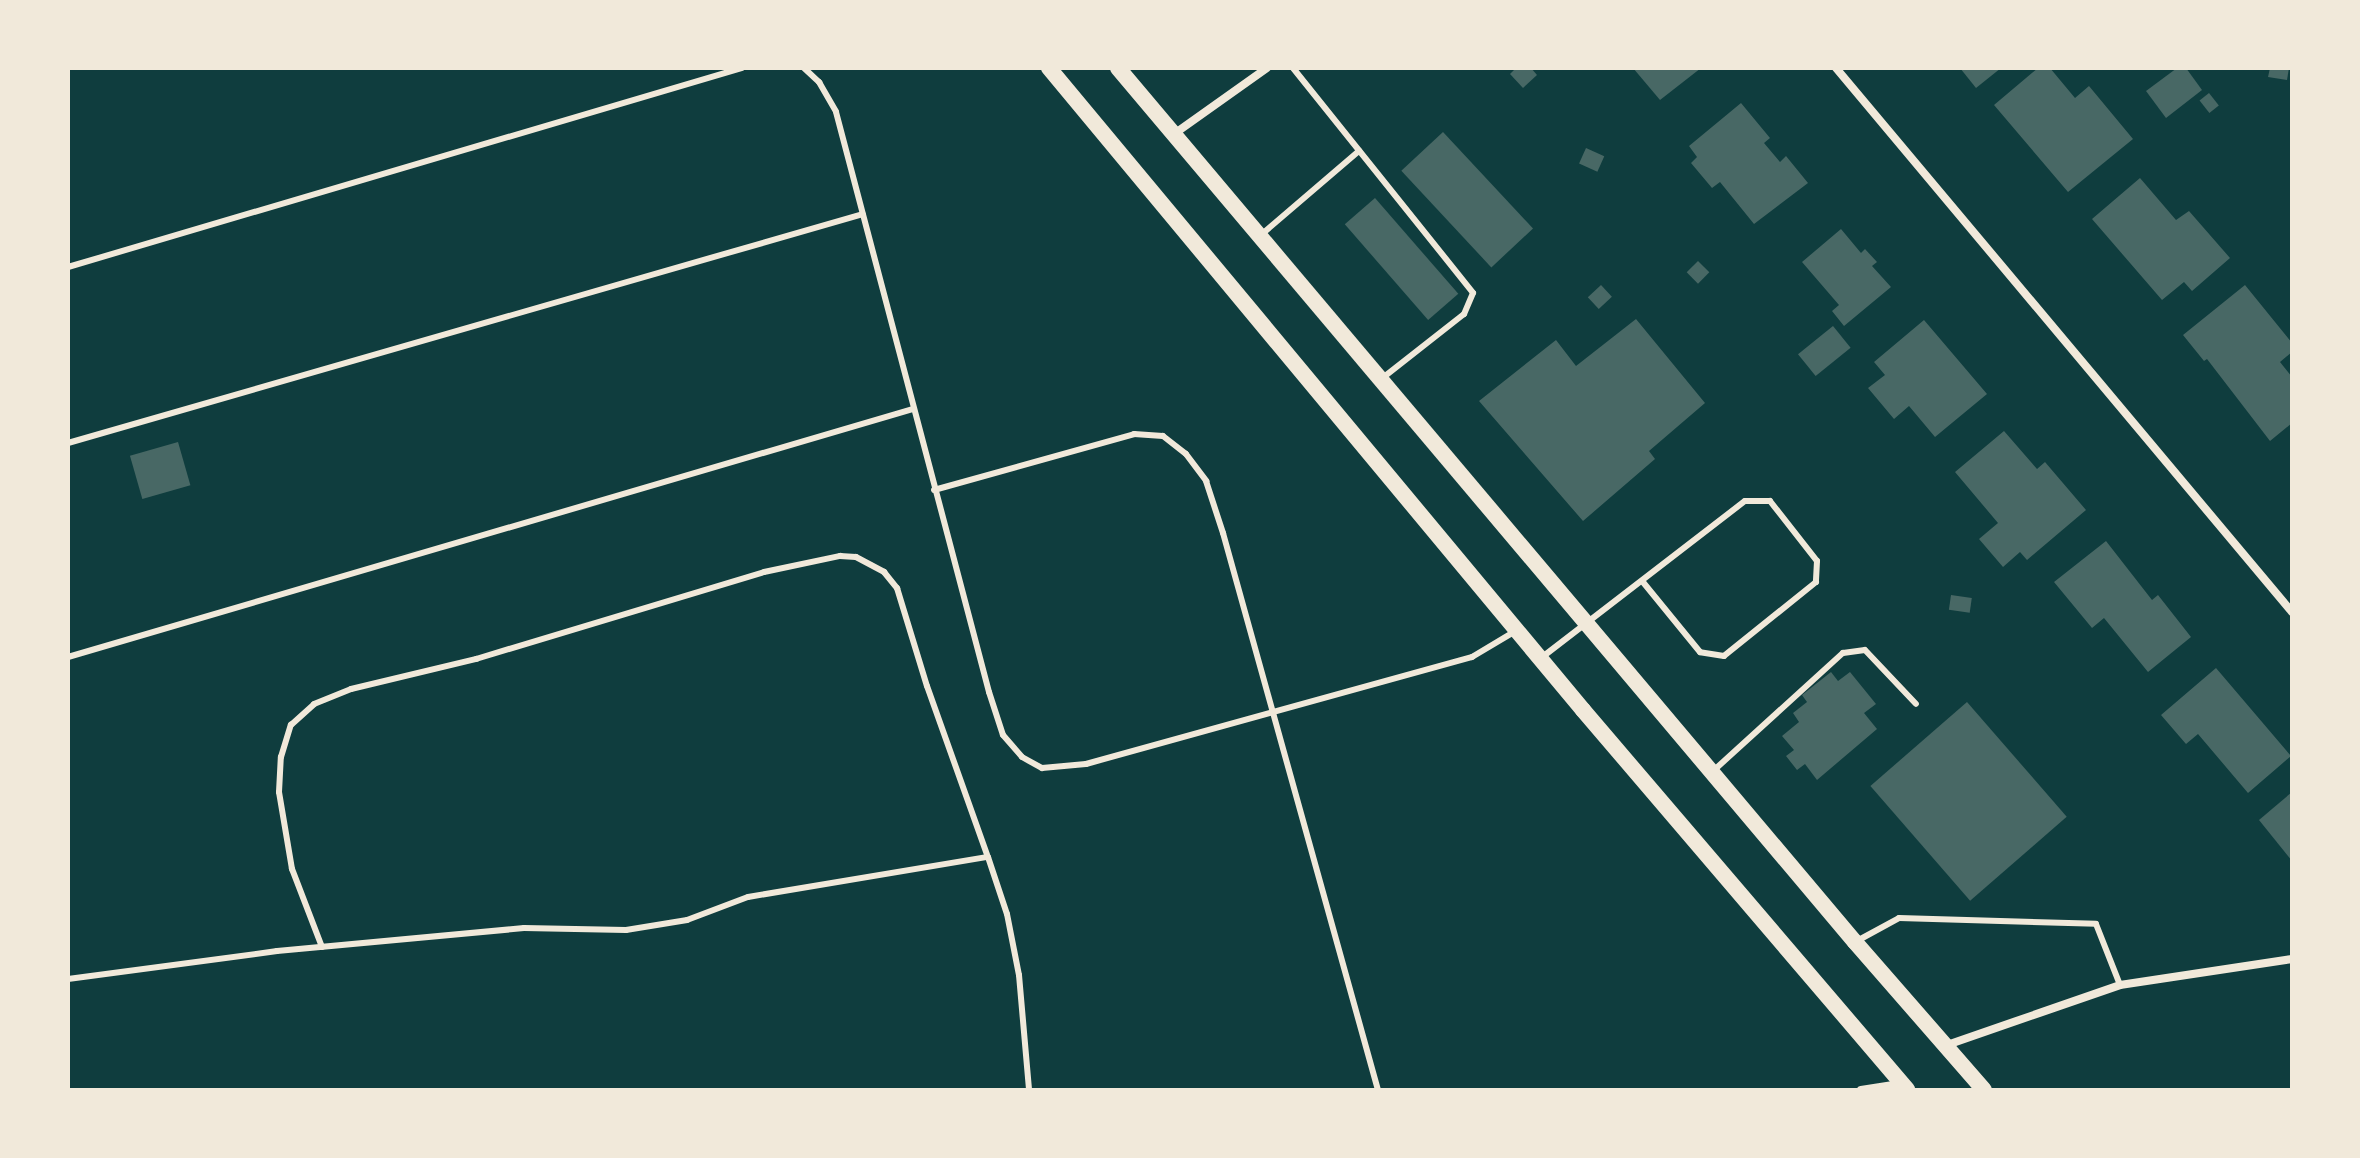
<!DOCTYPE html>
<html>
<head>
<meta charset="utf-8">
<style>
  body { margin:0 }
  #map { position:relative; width:2360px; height:1158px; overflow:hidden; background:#0f3d3e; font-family:"Roboto Condensed",sans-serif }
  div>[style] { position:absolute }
  .building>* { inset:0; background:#486865; transform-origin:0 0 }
  .service>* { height:6px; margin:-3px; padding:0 3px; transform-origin:3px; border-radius:3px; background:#f1e9da }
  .minor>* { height:8px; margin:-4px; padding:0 4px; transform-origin:4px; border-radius:4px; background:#f1e9da }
  .secondary>* { height:16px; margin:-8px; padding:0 8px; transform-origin:8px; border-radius:8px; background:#f1e9da }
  span { translate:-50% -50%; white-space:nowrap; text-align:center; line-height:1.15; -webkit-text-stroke:6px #f1e9da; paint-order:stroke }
  .frame { position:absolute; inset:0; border:70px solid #f1e9da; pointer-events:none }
</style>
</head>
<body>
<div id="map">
  <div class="building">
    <div style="clip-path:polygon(1516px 68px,1531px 68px,1537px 75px,1523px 88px,1510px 74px)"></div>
    <div style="clip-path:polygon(1633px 68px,1701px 68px,1660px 100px)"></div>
    <div style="clip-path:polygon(1960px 68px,2001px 68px,1976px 88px)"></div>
    <div style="clip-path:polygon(2038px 68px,2050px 68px,2075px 98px,2089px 86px,2133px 139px,2068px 192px,1994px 105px)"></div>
    <div style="clip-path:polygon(2177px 68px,2186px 68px,2202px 90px,2166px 118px,2146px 91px)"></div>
    <div style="clip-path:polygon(2270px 68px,2289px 68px,2287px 80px,2268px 77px)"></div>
    <div style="left:2209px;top:93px;width:16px;height:12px;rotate:52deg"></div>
    <div style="clip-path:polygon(1741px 103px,1770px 138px,1764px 143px,1780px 162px,1786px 156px,1808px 183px,1754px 224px,1720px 182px,1712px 188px,1691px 163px,1697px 157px,1689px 146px)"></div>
    <div style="left:1443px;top:132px;width:132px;height:57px;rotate:47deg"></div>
    <div style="left:1586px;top:148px;width:20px;height:17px;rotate:24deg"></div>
    <div style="clip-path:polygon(2140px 178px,2176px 220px,2189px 211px,2230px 258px,2192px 291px,2184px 282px,2162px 300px,2092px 219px)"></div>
    <div style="left:1375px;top:198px;width:127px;height:40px;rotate:49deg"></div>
    <div style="clip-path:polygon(1841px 229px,1861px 253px,1865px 249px,1877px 262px,1872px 266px,1891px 287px,1844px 326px,1832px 311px,1839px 305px,1802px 262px)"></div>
    <div style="left:1698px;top:261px;width:16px;height:16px;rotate:45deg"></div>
    <div style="left:1601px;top:285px;width:16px;height:18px;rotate:47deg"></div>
    <div style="clip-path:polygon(2245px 285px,2292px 343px,2292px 352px,2280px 362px,2292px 377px,2292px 423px,2270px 441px,2207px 359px,2204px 361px,2183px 335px)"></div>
    <div style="clip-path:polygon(1636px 319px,1705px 403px,1649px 451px,1655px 459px,1583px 521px,1479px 401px,1556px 340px,1576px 366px)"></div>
    <div style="clip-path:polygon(1924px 320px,1987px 394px,1935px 437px,1909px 406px,1894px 419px,1868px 388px,1885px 375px,1874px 362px)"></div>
    <div style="left:1833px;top:326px;width:28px;height:45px;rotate:51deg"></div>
    <div style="clip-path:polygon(2004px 431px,2037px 469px,2045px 462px,2086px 510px,2027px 560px,2020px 552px,2003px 567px,1979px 539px,1998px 523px,1955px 472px)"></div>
    <div style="left:178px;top:442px;width:45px;height:50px;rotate:74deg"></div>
    <div style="clip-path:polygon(2106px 541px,2152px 600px,2158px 595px,2191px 637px,2148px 672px,2104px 618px,2092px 628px,2054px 582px)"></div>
    <div style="left:1951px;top:595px;width:21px;height:15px;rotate:8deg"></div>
    <div style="clip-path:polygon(2216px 668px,2291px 756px,2248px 793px,2198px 734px,2186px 744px,2161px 715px)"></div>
    <div style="clip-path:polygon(1831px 672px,1838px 681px,1850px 672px,1876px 704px,1864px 713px,1877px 729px,1817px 780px,1805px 764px,1797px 770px,1786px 756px,1794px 750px,1782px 736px,1799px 722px,1793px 713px,1807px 702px,1802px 695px)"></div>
    <div style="left:1967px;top:702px;width:152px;height:128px;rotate:49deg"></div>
    <div style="clip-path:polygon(2292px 792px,2292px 861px,2259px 820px)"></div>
  </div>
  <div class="service">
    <div style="left:804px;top:68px;width:21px;rotate:43deg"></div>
    <div style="left:819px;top:82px;width:34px;rotate:60deg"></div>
    <div style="left:836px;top:112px;width:600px;rotate:75.22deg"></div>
    <div style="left:989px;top:692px;width:45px;rotate:72deg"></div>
    <div style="left:1003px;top:735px;width:29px;rotate:49deg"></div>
    <div style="left:1022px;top:757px;width:23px;rotate:29deg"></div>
    <div style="left:1042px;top:768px;width:44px;rotate:-5.2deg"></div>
    <div style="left:1086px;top:764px;width:401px;rotate:-15.5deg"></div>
    <div style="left:1472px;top:657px;width:49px;rotate:-30.8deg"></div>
    <div style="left:1293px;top:68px;width:288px;rotate:51.3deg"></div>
    <div style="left:1473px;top:293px;width:23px;rotate:113deg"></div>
    <div style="left:1464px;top:314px;width:105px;rotate:141.9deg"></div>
    <div style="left:1262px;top:234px;width:128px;rotate:-40.6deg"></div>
    <div style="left:68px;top:267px;width:703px;rotate:-16.45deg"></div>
    <div style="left:68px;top:443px;width:827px;rotate:-16.07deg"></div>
    <div style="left:934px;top:490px;width:208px;rotate:-15.6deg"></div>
    <div style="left:1134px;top:434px;width:29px;rotate:4deg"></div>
    <div style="left:1163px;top:436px;width:29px;rotate:38deg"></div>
    <div style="left:1186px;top:454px;width:34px;rotate:53deg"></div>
    <div style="left:1206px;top:481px;width:55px;rotate:71.9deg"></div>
    <div style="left:1223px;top:533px;width:578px;rotate:74.45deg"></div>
    <div style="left:68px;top:657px;width:881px;rotate:-16.36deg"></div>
    <div style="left:1541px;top:658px;width:257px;rotate:-37.6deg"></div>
    <div style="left:1745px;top:501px;width:25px"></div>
    <div style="left:1770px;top:501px;width:76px;rotate:51.9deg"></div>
    <div style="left:1817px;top:561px;width:21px;rotate:93deg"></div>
    <div style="left:1816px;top:582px;width:118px;rotate:141.2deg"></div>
    <div style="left:1724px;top:656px;width:24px;rotate:-171deg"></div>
    <div style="left:1700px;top:652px;width:90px;rotate:-129.2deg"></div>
    <div style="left:1712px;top:772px;width:177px;rotate:-42.3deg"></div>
    <div style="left:1843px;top:653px;width:22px;rotate:-8deg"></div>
    <div style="left:1865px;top:650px;width:74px;rotate:46.6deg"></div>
    <div style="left:1855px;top:942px;width:50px;rotate:-28.6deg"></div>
    <div style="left:1899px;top:918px;width:197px;rotate:1.7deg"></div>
    <div style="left:2096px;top:924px;width:66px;rotate:68.5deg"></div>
    <div style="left:322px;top:947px;width:84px;rotate:-111deg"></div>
    <div style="left:292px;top:869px;width:78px;rotate:-99.6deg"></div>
    <div style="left:279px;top:792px;width:35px;rotate:-87deg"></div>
    <div style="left:281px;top:757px;width:34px;rotate:-73deg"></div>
    <div style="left:291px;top:725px;width:31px;rotate:-42deg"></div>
    <div style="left:314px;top:704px;width:40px;rotate:-22deg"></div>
    <div style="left:351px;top:689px;width:129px;rotate:-13.5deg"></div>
    <div style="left:476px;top:659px;width:301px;rotate:-16.8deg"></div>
    <div style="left:764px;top:572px;width:78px;rotate:-11.9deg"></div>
    <div style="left:840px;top:556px;width:16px;rotate:4deg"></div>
    <div style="left:856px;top:557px;width:32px;rotate:28deg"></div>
    <div style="left:884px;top:572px;width:21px;rotate:51deg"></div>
    <div style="left:897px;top:588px;width:102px;rotate:73deg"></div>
    <div style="left:927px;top:686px;width:182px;rotate:70.4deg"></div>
    <div style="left:988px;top:857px;width:60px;rotate:71.6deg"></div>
    <div style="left:1007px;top:914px;width:62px;rotate:78.9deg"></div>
    <div style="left:1019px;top:975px;width:115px;rotate:85deg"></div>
    <div style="left:68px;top:979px;width:211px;rotate:-7.6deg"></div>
    <div style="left:277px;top:951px;width:248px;rotate:-5.3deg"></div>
    <div style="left:524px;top:928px;width:102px;rotate:1.1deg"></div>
    <div style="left:626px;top:930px;width:62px;rotate:-9.3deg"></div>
    <div style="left:687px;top:920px;width:65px;rotate:-20.7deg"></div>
    <div style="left:748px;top:897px;width:243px;rotate:-9.5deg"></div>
  </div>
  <div class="minor">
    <div style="left:1836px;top:68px;width:710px;rotate:50.03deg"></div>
    <div style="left:1174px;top:134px;width:114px;rotate:-35.4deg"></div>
    <div style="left:1947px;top:1045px;width:183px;rotate:-19.1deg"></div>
    <div style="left:2120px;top:985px;width:174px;rotate:-8.6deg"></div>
    <div style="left:1861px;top:1090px;width:39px;rotate:-9deg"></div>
  </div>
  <div class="secondary">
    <div style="left:1049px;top:68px;width:835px;rotate:50.25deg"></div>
    <div style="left:1583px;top:710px;width:499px;rotate:49.5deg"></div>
    <div style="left:1118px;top:68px;width:1143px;rotate:49.86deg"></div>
    <div style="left:1855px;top:942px;width:196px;rotate:48.9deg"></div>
  </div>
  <div class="frame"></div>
</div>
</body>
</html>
